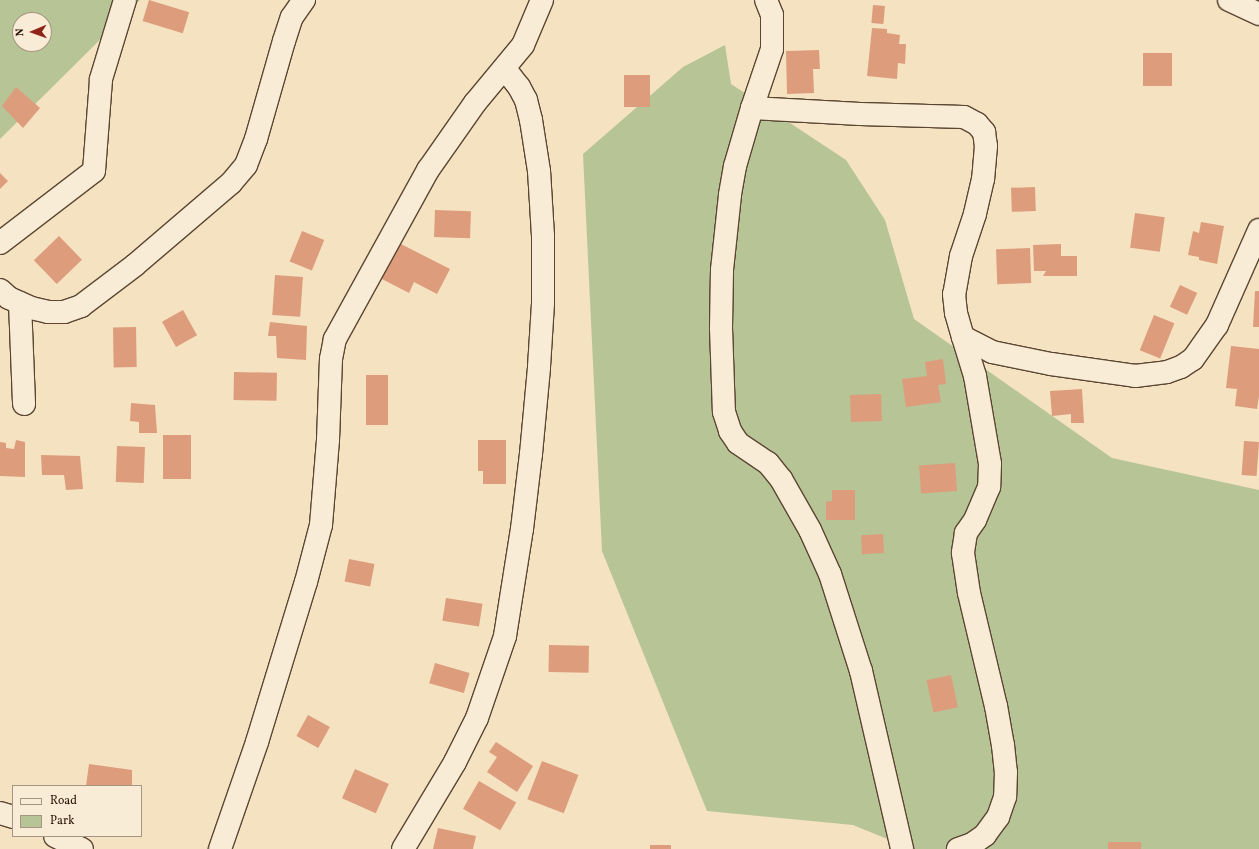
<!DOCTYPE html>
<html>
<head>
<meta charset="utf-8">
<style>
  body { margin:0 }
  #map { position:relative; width:1259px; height:849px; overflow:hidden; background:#f4e2c1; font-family:Vollkorn,serif }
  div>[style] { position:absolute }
  .green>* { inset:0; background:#b7c496 }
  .building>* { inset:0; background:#dd9d7c; transform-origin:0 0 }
  .roads { filter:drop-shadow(1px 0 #5b4632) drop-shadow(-1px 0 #5b4632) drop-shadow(0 1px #5b4632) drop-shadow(0 -1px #5b4632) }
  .street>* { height:22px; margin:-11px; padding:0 11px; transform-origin:11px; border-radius:11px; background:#f8ecd7 }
  .secondary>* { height:22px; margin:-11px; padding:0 11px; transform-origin:11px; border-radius:11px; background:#f8ecd7 }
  span { translate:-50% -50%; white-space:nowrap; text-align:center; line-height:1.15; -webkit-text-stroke:3px #f8ecd7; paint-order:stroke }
  .legend { position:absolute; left:12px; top:785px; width:130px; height:52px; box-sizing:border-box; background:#f8ecd7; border:1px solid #a59582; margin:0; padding:5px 7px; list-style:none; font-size:12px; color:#281203 }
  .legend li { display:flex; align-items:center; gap:8px; height:20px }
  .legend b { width:20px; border:1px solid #a59582 }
  .north { position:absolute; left:12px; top:12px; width:40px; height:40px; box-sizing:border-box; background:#f8ecd7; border:1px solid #a59582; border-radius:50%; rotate:268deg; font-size:11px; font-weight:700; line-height:16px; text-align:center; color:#281203 }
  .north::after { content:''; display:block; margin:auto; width:14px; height:18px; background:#8f2418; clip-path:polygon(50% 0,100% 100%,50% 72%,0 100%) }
</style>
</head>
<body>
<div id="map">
  <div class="green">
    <div style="clip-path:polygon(evenodd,0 0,140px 0,0 139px,0 0,20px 20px,44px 20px,44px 44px,20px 44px,20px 20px)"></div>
    <div style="clip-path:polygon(725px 45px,731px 84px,846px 160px,885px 220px,914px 319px,1112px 458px,1259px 490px,1259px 849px,912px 849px,853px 825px,707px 811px,602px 551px,583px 154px,683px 67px)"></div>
  </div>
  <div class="building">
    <div style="left:149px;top:0;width:42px;height:22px;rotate:17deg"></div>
    <div style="left:873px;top:5px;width:12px;height:18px;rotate:5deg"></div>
    <div style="clip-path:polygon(872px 28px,887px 29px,887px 33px,900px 35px,899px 44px,906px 44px,905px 64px,898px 63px,897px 79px,867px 76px)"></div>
    <div style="clip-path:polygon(819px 50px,820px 69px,813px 69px,814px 93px,787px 94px,786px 51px)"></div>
    <div style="left:1143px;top:53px;width:29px;height:33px"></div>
    <div style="left:624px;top:75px;width:26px;height:32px"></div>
    <div style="clip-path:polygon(16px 87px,40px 108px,23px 128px,2px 106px)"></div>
    <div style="clip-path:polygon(0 173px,8px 181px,0 189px)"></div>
    <div style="left:1035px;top:187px;width:24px;height:24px;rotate:88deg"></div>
    <div style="left:435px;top:210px;width:36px;height:27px;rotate:2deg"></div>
    <div style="left:1135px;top:213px;width:30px;height:35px;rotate:8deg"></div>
    <div style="clip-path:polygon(1201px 222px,1224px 226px,1217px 264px,1199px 260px,1199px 257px,1188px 255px,1193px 231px,1199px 233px)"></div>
    <div style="left:302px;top:231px;width:24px;height:33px;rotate:22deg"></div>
    <div style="left:59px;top:236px;width:33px;height:35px;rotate:46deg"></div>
    <div style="clip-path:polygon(399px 243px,450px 269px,437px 294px,414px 282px,409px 293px,380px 278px)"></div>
    <div style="clip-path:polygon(1061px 244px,1061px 256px,1077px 256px,1077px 276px,1043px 276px,1046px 271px,1034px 271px,1033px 245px)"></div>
    <div style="left:1030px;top:248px;width:35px;height:34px;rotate:88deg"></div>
    <div style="left:275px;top:275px;width:28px;height:40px;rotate:4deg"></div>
    <div style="left:1180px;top:285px;width:19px;height:24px;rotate:25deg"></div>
    <div style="clip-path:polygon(1255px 291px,1259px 291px,1259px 327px,1253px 327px)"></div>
    <div style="left:183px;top:310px;width:29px;height:24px;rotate:61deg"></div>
    <div style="left:1154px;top:315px;width:22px;height:38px;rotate:22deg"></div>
    <div style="clip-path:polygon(270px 322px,307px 326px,306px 360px,277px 358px,276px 336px,268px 336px)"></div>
    <div style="left:136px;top:327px;width:40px;height:23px;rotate:89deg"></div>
    <div style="clip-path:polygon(1231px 346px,1259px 349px,1259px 396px,1257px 409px,1235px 406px,1237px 389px,1226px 388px)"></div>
    <div style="clip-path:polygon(943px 359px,946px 384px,938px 385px,941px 402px,906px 407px,902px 379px,927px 376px,925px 362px)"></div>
    <div style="left:234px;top:372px;width:43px;height:28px;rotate:1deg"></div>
    <div style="left:366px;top:375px;width:22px;height:50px"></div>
    <div style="clip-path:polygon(1082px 389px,1084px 423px,1071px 423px,1071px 414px,1052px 416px,1050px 391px)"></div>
    <div style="left:881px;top:394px;width:27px;height:31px;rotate:88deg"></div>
    <div style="clip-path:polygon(131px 403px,155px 405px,157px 433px,139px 433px,139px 422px,130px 421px)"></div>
    <div style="left:163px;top:435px;width:28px;height:44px"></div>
    <div style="clip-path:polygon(16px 440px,25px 442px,25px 477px,0 476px,0 442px,6px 443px,6px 448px,14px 449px)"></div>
    <div style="clip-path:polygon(478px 440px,506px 440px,506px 484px,483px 484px,483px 471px,478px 471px)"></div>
    <div style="left:1244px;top:441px;width:15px;height:34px;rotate:4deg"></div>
    <div style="left:117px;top:446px;width:28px;height:36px;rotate:2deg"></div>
    <div style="clip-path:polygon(41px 455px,80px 456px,83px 489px,66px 490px,64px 475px,42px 475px)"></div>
    <div style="left:955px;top:463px;width:28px;height:36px;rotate:86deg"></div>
    <div style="clip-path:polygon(832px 490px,855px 490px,855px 520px,826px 520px,826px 502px,832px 501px)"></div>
    <div style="left:883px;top:534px;width:19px;height:22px;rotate:87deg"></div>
    <div style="left:349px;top:559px;width:26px;height:23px;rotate:11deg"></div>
    <div style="left:446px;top:598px;width:37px;height:23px;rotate:9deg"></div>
    <div style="left:549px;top:645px;width:40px;height:27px;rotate:1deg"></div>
    <div style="left:435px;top:663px;width:36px;height:21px;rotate:16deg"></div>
    <div style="left:951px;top:675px;width:33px;height:25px;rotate:78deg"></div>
    <div style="left:308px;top:715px;width:25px;height:24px;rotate:29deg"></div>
    <div style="clip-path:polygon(496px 742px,533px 766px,517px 792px,487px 772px,497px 757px,489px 752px)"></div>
    <div style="left:542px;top:761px;width:39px;height:41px;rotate:21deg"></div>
    <div style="clip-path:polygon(89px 764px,132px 770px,132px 786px,86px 786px)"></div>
    <div style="left:355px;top:769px;width:37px;height:32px;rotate:24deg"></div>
    <div style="left:479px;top:781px;width:43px;height:32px;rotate:30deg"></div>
    <div style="clip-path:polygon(438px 828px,476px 836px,473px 849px,433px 849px)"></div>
    <div style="left:1108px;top:842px;width:33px;height:7px"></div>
    <div style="left:650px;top:845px;width:21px;height:4px"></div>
  </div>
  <div class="roads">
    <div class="street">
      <div style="left:766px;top:0;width:16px;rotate:68deg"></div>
      <div style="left:772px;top:15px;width:34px;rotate:90deg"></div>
      <div style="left:772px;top:49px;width:62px;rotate:108.7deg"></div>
      <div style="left:752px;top:108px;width:60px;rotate:106.3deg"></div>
      <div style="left:735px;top:166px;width:29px;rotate:100deg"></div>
      <div style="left:730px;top:195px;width:75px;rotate:96.1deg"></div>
      <div style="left:722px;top:270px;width:58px;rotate:91deg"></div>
      <div style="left:721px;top:328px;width:84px;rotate:88deg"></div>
      <div style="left:724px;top:412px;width:20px;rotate:72deg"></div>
      <div style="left:730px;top:431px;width:14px;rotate:56deg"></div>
      <div style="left:738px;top:443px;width:36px;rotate:34deg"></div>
      <div style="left:768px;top:463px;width:21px;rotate:51deg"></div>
      <div style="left:781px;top:479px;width:59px;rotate:60.4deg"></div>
      <div style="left:810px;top:530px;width:48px;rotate:65.6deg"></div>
      <div style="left:830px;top:574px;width:102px;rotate:72.3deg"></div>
      <div style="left:861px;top:671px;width:183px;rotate:77deg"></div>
      <div style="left:1229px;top:0;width:33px;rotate:25deg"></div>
      <div style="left:752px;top:108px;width:108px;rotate:3.2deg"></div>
      <div style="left:860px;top:114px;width:104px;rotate:1.7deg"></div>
      <div style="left:964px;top:117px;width:15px;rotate:28deg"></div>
      <div style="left:977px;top:124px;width:11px;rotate:49deg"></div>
      <div style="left:984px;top:132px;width:14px;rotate:82deg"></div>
      <div style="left:986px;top:146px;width:33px;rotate:95deg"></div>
      <div style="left:983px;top:179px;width:36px;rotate:103deg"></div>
      <div style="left:975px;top:214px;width:44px;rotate:108.4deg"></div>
      <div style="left:961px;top:256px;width:39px;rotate:100deg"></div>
      <div style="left:954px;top:294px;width:19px;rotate:84deg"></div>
      <div style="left:956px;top:313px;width:25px;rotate:74deg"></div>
      <div style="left:963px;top:337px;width:41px;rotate:72.9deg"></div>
      <div style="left:975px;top:376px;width:89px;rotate:80.3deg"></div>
      <div style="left:990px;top:464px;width:23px;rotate:92deg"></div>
      <div style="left:989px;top:487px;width:36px;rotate:113deg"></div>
      <div style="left:975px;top:520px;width:16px;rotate:125deg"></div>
      <div style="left:966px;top:533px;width:20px;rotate:99deg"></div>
      <div style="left:963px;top:553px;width:40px;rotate:81.5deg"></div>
      <div style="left:969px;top:593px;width:116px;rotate:76.6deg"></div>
      <div style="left:996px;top:706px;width:40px;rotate:80deg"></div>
      <div style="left:1003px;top:745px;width:27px;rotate:84deg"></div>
      <div style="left:1006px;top:772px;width:25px;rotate:92deg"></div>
      <div style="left:1005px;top:797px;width:21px;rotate:109deg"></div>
      <div style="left:998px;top:817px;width:22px;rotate:126deg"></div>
      <div style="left:985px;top:835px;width:16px;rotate:145deg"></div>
      <div style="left:972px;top:844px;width:15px;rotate:160deg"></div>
      <div style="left:0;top:243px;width:118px;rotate:-37.5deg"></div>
      <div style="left:94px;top:171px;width:92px;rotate:-85.6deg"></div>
      <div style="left:101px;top:79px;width:83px;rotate:-73.1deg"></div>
      <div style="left:20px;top:303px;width:101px;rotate:87.7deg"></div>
      <div style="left:963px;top:337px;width:33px;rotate:27deg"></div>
      <div style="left:992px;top:352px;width:60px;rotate:11.5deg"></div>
      <div style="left:1051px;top:364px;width:85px;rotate:8.1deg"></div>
      <div style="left:1135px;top:376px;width:32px;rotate:-7deg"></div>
      <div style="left:1167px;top:372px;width:15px;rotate:-20deg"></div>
      <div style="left:1181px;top:367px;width:14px;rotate:-34deg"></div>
      <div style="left:1193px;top:359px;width:42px;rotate:-54.8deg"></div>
      <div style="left:1217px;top:325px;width:104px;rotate:-66.1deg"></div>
      <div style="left:0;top:813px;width:14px;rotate:17deg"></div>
      <div style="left:55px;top:836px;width:30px;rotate:26deg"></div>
      <div style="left:220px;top:849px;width:113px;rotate:-70.9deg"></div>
      <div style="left:257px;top:742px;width:167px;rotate:-73deg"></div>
      <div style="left:306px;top:582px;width:59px;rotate:-75.3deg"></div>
      <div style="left:321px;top:525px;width:85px;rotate:-85.3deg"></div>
      <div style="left:328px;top:440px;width:81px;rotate:-87.9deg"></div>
      <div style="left:331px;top:359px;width:20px;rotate:-79deg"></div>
      <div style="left:335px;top:339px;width:193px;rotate:-61.2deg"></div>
      <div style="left:428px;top:170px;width:82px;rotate:-55deg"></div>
      <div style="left:475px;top:103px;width:75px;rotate:-50.4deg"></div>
      <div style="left:523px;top:45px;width:49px;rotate:-67.1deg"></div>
      <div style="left:403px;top:849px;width:101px;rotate:-59.1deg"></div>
      <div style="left:455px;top:762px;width:49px;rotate:-63.4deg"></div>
      <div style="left:477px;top:718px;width:87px;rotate:-71.1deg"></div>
      <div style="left:505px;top:636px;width:108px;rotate:-81deg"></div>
      <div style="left:522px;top:529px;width:76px;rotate:-83.2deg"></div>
      <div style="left:531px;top:454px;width:87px;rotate:-84.7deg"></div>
      <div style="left:539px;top:367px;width:64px;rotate:-86.4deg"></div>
      <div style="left:543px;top:303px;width:67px;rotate:-90deg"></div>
      <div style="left:543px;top:236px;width:65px;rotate:-93.5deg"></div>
      <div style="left:539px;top:171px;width:52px;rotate:-98.9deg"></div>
      <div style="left:531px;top:120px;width:21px;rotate:-104deg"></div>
      <div style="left:526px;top:100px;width:15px;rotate:-118deg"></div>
      <div style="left:519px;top:87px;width:23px;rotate:-128deg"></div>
    </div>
    <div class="secondary">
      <div style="left:0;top:290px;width:12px;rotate:42deg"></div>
      <div style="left:9px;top:298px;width:24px;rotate:24deg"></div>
      <div style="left:31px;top:308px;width:17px;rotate:13deg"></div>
      <div style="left:48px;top:312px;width:16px"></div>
      <div style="left:64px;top:312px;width:18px;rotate:-19deg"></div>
      <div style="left:81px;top:306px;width:68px;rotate:-37.2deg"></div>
      <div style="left:135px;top:265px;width:126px;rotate:-40.5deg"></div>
      <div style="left:231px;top:183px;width:23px;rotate:-50deg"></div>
      <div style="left:246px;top:165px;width:28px;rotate:-69deg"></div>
      <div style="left:256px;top:139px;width:102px;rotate:-74.1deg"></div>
      <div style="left:284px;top:41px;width:25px;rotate:-72deg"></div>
      <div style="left:292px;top:17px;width:21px;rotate:-55deg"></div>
    </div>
  </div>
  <ul class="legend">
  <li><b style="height:5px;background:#f8ecd7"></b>Road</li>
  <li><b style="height:11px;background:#b7c496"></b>Park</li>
  </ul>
  <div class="north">N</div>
</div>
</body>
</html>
